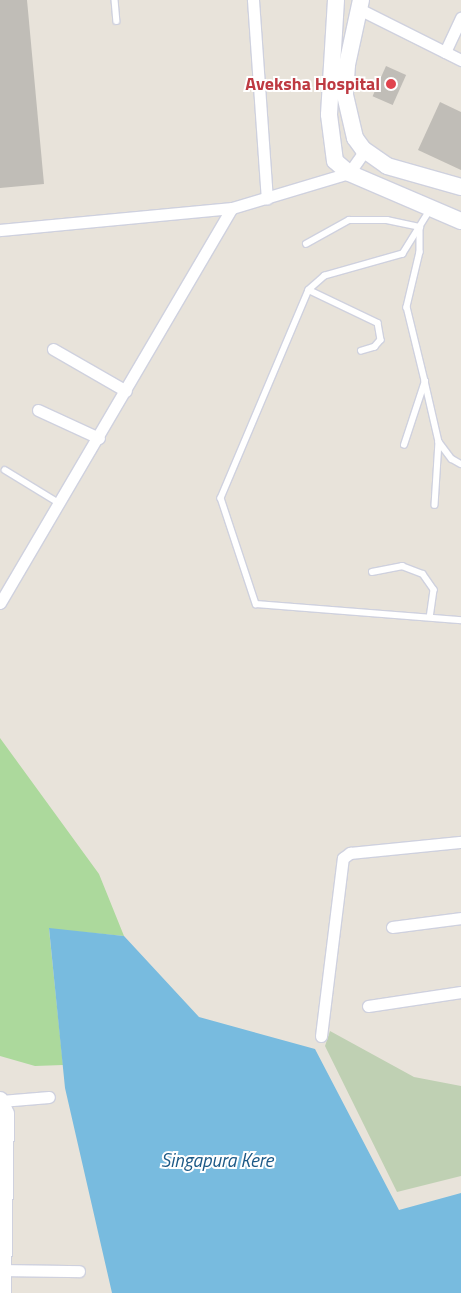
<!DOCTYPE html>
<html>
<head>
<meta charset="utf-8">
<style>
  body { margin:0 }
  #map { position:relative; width:461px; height:1293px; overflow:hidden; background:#e8e3da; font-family:"Titillium Web",sans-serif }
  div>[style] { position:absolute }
  .green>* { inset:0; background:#acd99c }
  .cemetery>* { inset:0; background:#bfd0b3 }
  .water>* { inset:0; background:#78bbdf }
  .building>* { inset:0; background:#c0bdb7; transform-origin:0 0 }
  .roads { filter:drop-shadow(1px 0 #cfd1de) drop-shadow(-1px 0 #cfd1de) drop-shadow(0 1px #cfd1de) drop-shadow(0 -1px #cfd1de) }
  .lane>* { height:5.5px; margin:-2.75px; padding:0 2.75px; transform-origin:2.75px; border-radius:2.75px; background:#fff }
  .street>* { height:11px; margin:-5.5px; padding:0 5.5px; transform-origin:5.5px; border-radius:5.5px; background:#fff }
  .secondary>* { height:16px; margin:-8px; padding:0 8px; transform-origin:8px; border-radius:8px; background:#fff }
  .dots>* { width:14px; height:14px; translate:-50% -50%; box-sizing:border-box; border:2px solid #fff; border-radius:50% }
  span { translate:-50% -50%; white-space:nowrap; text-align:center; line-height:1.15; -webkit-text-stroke:4px #fff; paint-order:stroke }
  .health-label { font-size:18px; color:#be3a42; font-weight:700 }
  .right { translate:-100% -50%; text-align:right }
  .water-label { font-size:19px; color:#1c5986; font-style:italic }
</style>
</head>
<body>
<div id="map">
  <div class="green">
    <div style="clip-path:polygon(0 738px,99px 874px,124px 936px,49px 929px,63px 1065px,35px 1066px,0 1056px)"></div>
  </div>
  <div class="cemetery">
    <div style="clip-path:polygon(330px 1031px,414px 1077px,461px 1086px,461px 1176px,397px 1192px,325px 1046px)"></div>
  </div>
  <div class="water">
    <div style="clip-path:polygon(49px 928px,124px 936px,199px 1017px,315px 1049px,399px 1210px,461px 1193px,461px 1293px,112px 1293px,65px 1088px)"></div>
  </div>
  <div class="building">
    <div style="clip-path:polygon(0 0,27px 0,44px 184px,0 188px)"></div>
    <div style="left:386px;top:66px;width:22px;height:33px;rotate:24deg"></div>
    <div style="clip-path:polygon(440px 102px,461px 112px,461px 170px,418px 150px)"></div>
  </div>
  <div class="roads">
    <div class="lane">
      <div style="left:115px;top:0;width:21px;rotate:85deg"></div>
      <div style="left:431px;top:209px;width:53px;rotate:121.9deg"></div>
      <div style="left:403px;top:254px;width:81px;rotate:164.2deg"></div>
      <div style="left:325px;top:276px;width:21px;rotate:139deg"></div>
      <div style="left:309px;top:290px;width:226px;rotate:112.9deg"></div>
      <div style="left:221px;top:498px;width:112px;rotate:71.7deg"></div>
      <div style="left:256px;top:604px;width:206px;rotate:4.5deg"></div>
      <div style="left:306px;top:244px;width:49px;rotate:-29.2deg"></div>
      <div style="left:349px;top:220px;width:38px"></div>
      <div style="left:387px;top:220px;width:34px;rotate:12deg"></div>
      <div style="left:420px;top:227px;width:25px;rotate:90deg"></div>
      <div style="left:420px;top:252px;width:57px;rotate:103.3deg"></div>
      <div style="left:407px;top:307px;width:76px;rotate:76.3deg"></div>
      <div style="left:309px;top:290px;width:76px;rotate:25.6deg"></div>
      <div style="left:378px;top:323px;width:17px;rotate:80deg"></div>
      <div style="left:381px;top:340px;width:9px;rotate:131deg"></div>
      <div style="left:375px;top:347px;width:14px;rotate:163deg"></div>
      <div style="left:439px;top:442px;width:21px;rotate:53deg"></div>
      <div style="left:452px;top:459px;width:10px;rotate:29deg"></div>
      <div style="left:404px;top:445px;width:67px;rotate:-71.8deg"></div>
      <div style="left:425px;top:381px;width:63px;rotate:77.1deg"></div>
      <div style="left:439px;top:442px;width:63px;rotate:93.6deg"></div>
      <div style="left:5px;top:470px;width:63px;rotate:31.4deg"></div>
      <div style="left:372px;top:572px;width:31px;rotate:-11deg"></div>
      <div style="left:402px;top:566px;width:22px;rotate:21deg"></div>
      <div style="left:423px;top:574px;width:19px;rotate:55deg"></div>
      <div style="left:434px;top:590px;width:27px;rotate:98deg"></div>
    </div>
    <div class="street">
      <div style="left:253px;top:0;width:199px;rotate:86deg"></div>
      <div style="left:361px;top:10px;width:112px;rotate:26.6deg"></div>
      <div style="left:445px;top:52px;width:38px;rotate:-65deg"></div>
      <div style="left:0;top:230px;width:233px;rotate:-5.4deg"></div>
      <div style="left:232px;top:208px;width:122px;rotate:-16.7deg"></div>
      <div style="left:349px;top:173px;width:28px;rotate:-55deg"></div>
      <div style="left:53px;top:349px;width:84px;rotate:29.9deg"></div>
      <div style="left:38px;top:410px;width:67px;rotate:24.7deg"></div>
      <div style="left:0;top:603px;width:458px;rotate:-59.6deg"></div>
      <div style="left:392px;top:927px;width:70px;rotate:-7.4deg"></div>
      <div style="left:368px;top:1006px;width:94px;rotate:-8.6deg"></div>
      <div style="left:321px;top:1036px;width:179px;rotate:-83deg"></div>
      <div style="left:343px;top:858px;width:9px;rotate:-36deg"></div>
      <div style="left:350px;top:853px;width:112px;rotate:-5.7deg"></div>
      <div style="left:1px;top:1101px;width:48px;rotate:-4.8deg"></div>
      <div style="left:3px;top:1270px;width:76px;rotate:0.8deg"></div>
    </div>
    <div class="secondary">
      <div style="left:336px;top:0;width:115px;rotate:93.5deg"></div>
      <div style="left:329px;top:115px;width:46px;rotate:82.6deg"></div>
      <div style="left:335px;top:161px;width:18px;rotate:41deg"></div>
      <div style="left:349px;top:173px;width:122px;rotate:23.2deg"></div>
      <div style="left:361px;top:0;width:66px;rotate:102.2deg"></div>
      <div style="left:347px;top:65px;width:30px;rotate:94deg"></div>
      <div style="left:345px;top:95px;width:44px;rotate:76.9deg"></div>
      <div style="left:355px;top:138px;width:14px;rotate:54deg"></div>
      <div style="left:363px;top:149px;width:29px;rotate:35deg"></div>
      <div style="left:387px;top:166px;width:77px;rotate:15.8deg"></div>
      <div style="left:0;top:1100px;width:15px;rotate:67deg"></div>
      <div style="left:6px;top:1114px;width:179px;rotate:91deg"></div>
    </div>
  </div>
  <div class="dots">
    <div style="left:391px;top:84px;background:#e0444e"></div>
  </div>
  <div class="health-label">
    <span class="right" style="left:380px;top:84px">Aveksha Hospital</span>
  </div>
  <div class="water-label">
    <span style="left:217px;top:1160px">Singapura Kere</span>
  </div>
</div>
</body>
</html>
